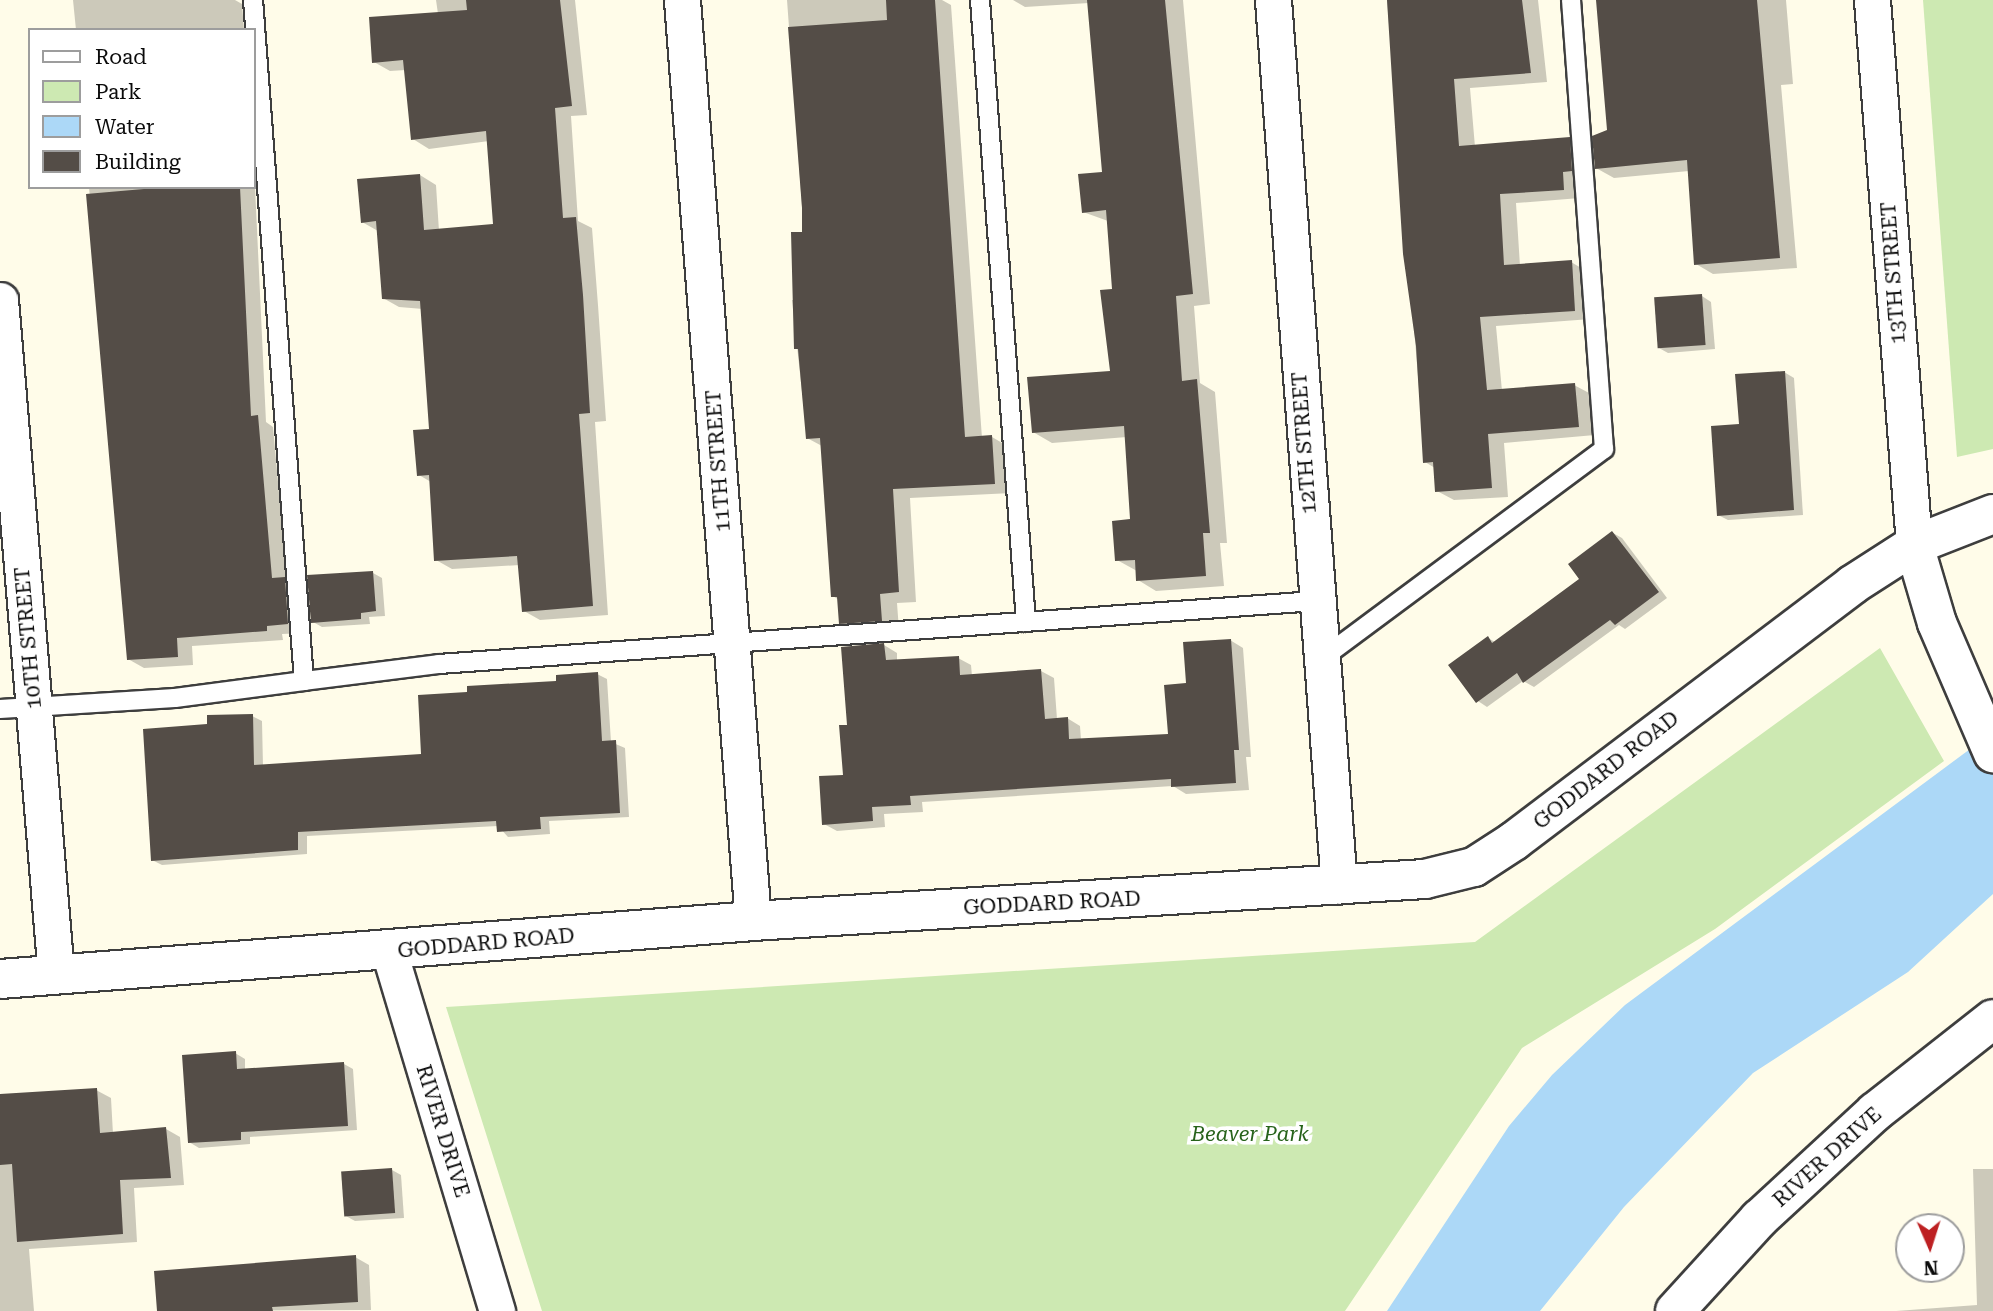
<!DOCTYPE html>
<html>
<head>
<meta charset="utf-8">
<style>
  body { margin:0 }
  #map { position:relative; width:1993px; height:1311px; overflow:hidden; background:#fffce9; font-family:"Roboto Serif",serif }
  div>[style] { position:absolute }
  .green>* { inset:0; background:#cde9b2 }
  .water>* { inset:0; background:#acd8f7 }
  .shadow>* { inset:0; background:#0003 }
  .building>* { inset:0; background:#544d47; transform-origin:0 0 }
  .roads { filter:drop-shadow(2px 0 #3e3e3e) drop-shadow(-2px 0 #3e3e3e) drop-shadow(0 2px #3e3e3e) drop-shadow(0 -2px #3e3e3e) }
  .service>* { height:18px; margin:-9px; padding:0 9px; transform-origin:9px; border-radius:9px; background:#fff }
  .minor>* { height:35px; margin:-17.5px; padding:0 17.5px; transform-origin:17.5px; border-radius:17.5px; background:#fff }
  .tertiary>* { height:38px; margin:-19px; padding:0 19px; transform-origin:19px; border-radius:19px; background:#fff }
  span { translate:-50% -50%; white-space:nowrap; text-align:center; line-height:1.15; -webkit-text-stroke:7px #fff; paint-order:stroke }
  .street-label { font-size:21px; color:#0b0b0b }
  .park-label { font-size:21px; color:#27631b; font-style:italic }
  .legend { position:absolute; left:28px; top:28px; width:228px; height:161px; box-sizing:border-box; background:#fff; border:2px solid #9d9d9d; margin:0; padding:9px 12px; list-style:none; font-size:21px; color:#0b0b0b }
  .legend li { display:flex; align-items:center; gap:14px; height:35px }
  .legend b { width:35px; border:2px solid #9d9d9d }
  .north { position:absolute; left:1895px; top:1213px; width:70px; height:70px; box-sizing:border-box; background:#fff; border:2px solid #9d9d9d; border-radius:50%; rotate:177deg; font-size:19px; font-weight:700; line-height:28px; text-align:center; color:#0b0b0b }
  .north::after { content:''; display:block; margin:auto; width:24px; height:32px; background:#bd2022; clip-path:polygon(50% 0,100% 100%,50% 72%,0 100%) }
</style>
</head>
<body>
<div id="map">
  <div class="green">
    <div style="clip-path:polygon(1923px 0,1993px 0,1993px 449px,1957px 457px)"></div>
    <div style="clip-path:polygon(1880px 648px,1944px 761px,1715px 929px,1522px 1048px,1345px 1311px,542px 1311px,446px 1007px,1475px 942px)"></div>
  </div>
  <div class="water">
    <div style="clip-path:polygon(1993px 732px,1993px 894px,1908px 972px,1753px 1073px,1624px 1207px,1540px 1311px,1387px 1311px,1509px 1126px,1552px 1075px,1625px 1005px)"></div>
  </div>
  <div class="shadow">
    <div style="clip-path:polygon(73px 0,235px 0,242px 4px,244px 30px,76px 30px)"></div>
    <div style="clip-path:polygon(436px 0,575px 0,587px 115px,571px 116px,578px 221px,592px 228px,598px 305px,606px 421px,595px 422px,608px 615px,540px 620px,524px 611px,520px 565px,452px 569px,436px 560px,431px 482px,419px 475px,430px 431px,423px 309px,399px 307px,383px 298px,378px 231px,362px 222px,420px 175px,436px 185px,439px 231px,495px 226px,489px 141px,429px 149px,413px 139px,406px 70px,390px 71px,374px 62px,438px 14px)"></div>
    <div style="clip-path:polygon(787px 0,942px 0,951px 5px,982px 438px,992px 437px,1009px 447px,1012px 493px,910px 498px,916px 602px,897px 603px,899px 630px,858px 633px,841px 623px,839px 600px,833px 596px,822px 446px,807px 438px,792px 300px,797px 300px,804px 234px)"></div>
    <div style="clip-path:polygon(1013px 0,1183px 0,1210px 304px,1194px 306px,1200px 383px,1215px 392px,1227px 543px,1220px 543px,1224px 586px,1156px 591px,1138px 580px,1137px 571px,1117px 560px,1132px 521px,1127px 437px,1052px 443px,1033px 432px,1112px 372px,1114px 290px,1108px 221px,1083px 212px,1103px 174px,1089px 3px,1025px 7px)"></div>
    <div style="clip-path:polygon(1387px 0,1538px 0,1547px 82px,1470px 88px,1475px 147px,1569px 139px,1586px 149px,1580px 198px,1516px 203px,1520px 266px,1571px 262px,1588px 272px,1591px 319px,1496px 326px,1502px 391px,1574px 385px,1591px 394px,1595px 435px,1504px 443px,1508px 497px,1454px 500px,1437px 491px,1435px 468px,1425px 462px)"></div>
    <div style="clip-path:polygon(1598px 0,1786px 0,1793px 84px,1781px 85px,1797px 268px,1713px 274px,1696px 264px,1689px 171px,1614px 178px,1596px 168px,1608px 131px)"></div>
    <div style="clip-path:polygon(254px 165px,266px 422px,273px 427px,287px 580px,300px 588px,304px 633px,282px 634px,283px 640px,192px 646px,193px 665px,144px 668px,128px 659px,89px 187px,254px 187px)"></div>
    <div style="clip-path:polygon(1702px 296px,1711px 302px,1715px 349px,1668px 353px,1659px 348px)"></div>
    <div style="clip-path:polygon(1784px 372px,1794px 378px,1803px 515px,1728px 520px,1718px 515px,1740px 426px)"></div>
    <div style="clip-path:polygon(1613px 533px,1622px 538px,1667px 598px,1625px 629px,1619px 625px,1534px 687px,1523px 681px,1487px 707px,1478px 701px,1488px 638px,1495px 642px,1582px 579px)"></div>
    <div style="clip-path:polygon(373px 573px,382px 578px,385px 616px,369px 617px,370px 624px,322px 627px,313px 622px)"></div>
    <div style="clip-path:polygon(1230px 640px,1243px 648px,1251px 757px,1246px 757px,1249px 790px,1186px 794px,1173px 786px,922px 802px,923px 812px,884px 814px,885px 827px,837px 831px,824px 824px,845px 776px,849px 726px,884px 645px,897px 653px,897px 661px,958px 658px,971px 665px,972px 676px,1041px 671px,1054px 678px,1057px 719px,1067px 718px,1080px 726px,1081px 740px,1170px 736px,1188px 684px)"></div>
    <div style="clip-path:polygon(597px 674px,607px 679px,611px 742px,625px 748px,629px 817px,549px 821px,550px 834px,508px 837px,498px 826px,307px 836px,307px 854px,162px 865px,152px 860px,209px 726px,252px 716px,262px 721px,263px 766px,423px 756px,558px 683px)"></div>
    <div style="clip-path:polygon(235px 1053px,245px 1059px,245px 1070px,344px 1064px,353px 1069px,357px 1130px,250px 1137px,250px 1144px,199px 1148px,189px 1142px)"></div>
    <div style="clip-path:polygon(96px 1090px,111px 1098px,113px 1134px,166px 1129px,180px 1137px,184px 1185px,134px 1188px,137px 1242px,29px 1249px,34px 1311px,0 1311px,0 1096px)"></div>
    <div style="clip-path:polygon(1973px 1169px,1993px 1169px,1993px 1311px,1896px 1311px,1977px 1305px)"></div>
    <div style="clip-path:polygon(392px 1170px,401px 1175px,404px 1218px,355px 1221px,346px 1216px)"></div>
    <div style="clip-path:polygon(355px 1257px,369px 1265px,371px 1310px,159px 1311px)"></div>
  </div>
  <div class="building">
    <div style="clip-path:polygon(466px 0,560px 0,572px 106px,555px 108px,563px 218px,576px 217px,583px 295px,590px 413px,579px 414px,593px 606px,522px 612px,517px 556px,434px 561px,429px 475px,417px 476px,413px 430px,429px 429px,420px 301px,382px 299px,376px 221px,361px 223px,357px 179px,420px 174px,424px 230px,493px 224px,486px 131px,411px 140px,403px 60px,372px 63px,369px 17px,467px 10px)"></div>
    <div style="clip-path:polygon(886px 0,935px 0,965px 437px,992px 435px,995px 484px,893px 489px,899px 592px,880px 594px,882px 621px,839px 624px,837px 597px,831px 597px,820px 438px,806px 439px,798px 349px,794px 349px,791px 232px,802px 232px,802px 208px,788px 27px,887px 20px)"></div>
    <div style="clip-path:polygon(1087px 0,1165px 0,1193px 294px,1176px 296px,1182px 381px,1197px 379px,1210px 533px,1203px 533px,1206px 576px,1136px 581px,1135px 560px,1115px 561px,1112px 521px,1130px 519px,1124px 426px,1032px 433px,1027px 377px,1110px 371px,1100px 290px,1112px 289px,1106px 210px,1082px 213px,1078px 174px,1102px 172px)"></div>
    <div style="clip-path:polygon(1387px 0,1522px 0,1531px 73px,1454px 79px,1459px 146px,1570px 137px,1572px 171px,1563px 172px,1564px 190px,1500px 194px,1504px 265px,1572px 260px,1575px 311px,1480px 317px,1487px 390px,1575px 383px,1579px 427px,1488px 434px,1492px 488px,1435px 492px,1433px 462px,1423px 463px,1416px 346px,1403px 254px)"></div>
    <div style="clip-path:polygon(1596px 0,1757px 0,1780px 258px,1694px 265px,1687px 160px,1595px 169px,1592px 136px,1607px 130px)"></div>
    <div style="clip-path:polygon(167px 187px,240px 187px,251px 416px,258px 415px,272px 578px,285px 577px,288px 624px,267px 626px,267px 631px,177px 638px,178px 657px,127px 660px,86px 194px)"></div>
    <div style="left:1702px;top:294px;width:51px;height:48px;rotate:86deg"></div>
    <div style="clip-path:polygon(1785px 371px,1794px 510px,1717px 516px,1711px 426px,1739px 424px,1735px 374px)"></div>
    <div style="clip-path:polygon(1612px 531px,1659px 592px,1615px 625px,1610px 620px,1523px 683px,1517px 673px,1476px 703px,1448px 665px,1488px 636px,1492px 643px,1579px 579px,1568px 564px)"></div>
    <div style="clip-path:polygon(373px 571px,376px 611px,361px 613px,361px 619px,311px 623px,307px 575px)"></div>
    <div style="clip-path:polygon(1231px 639px,1239px 750px,1234px 750px,1236px 783px,1171px 787px,1171px 779px,910px 796px,911px 805px,872px 807px,873px 821px,822px 825px,819px 776px,843px 775px,839px 725px,847px 725px,841px 647px,884px 643px,886px 660px,959px 656px,960px 675px,1041px 669px,1045px 719px,1068px 717px,1069px 739px,1168px 734px,1164px 685px,1186px 683px,1183px 642px)"></div>
    <div style="clip-path:polygon(598px 672px,602px 741px,616px 740px,620px 813px,540px 817px,541px 829px,497px 832px,496px 821px,298px 832px,298px 850px,151px 861px,143px 729px,207px 724px,207px 715px,253px 714px,254px 765px,421px 754px,418px 695px,467px 692px,467px 686px,556px 681px,556px 675px)"></div>
    <div style="clip-path:polygon(236px 1051px,237px 1069px,344px 1062px,348px 1126px,241px 1132px,241px 1140px,188px 1143px,182px 1055px)"></div>
    <div style="clip-path:polygon(97px 1088px,100px 1133px,166px 1127px,171px 1178px,120px 1180px,123px 1234px,17px 1242px,12px 1164px,0 1165px,0 1094px)"></div>
    <div style="left:392px;top:1168px;width:45px;height:51px;rotate:86deg"></div>
    <div style="clip-path:polygon(356px 1255px,358px 1302px,272px 1307px,273px 1311px,157px 1311px,154px 1271px)"></div>
  </div>
  <div class="roads">
    <div class="service">
      <div style="left:980px;top:0;width:624px;rotate:85.77deg"></div>
      <div style="left:1320px;top:660px;width:354px;rotate:-36.6deg"></div>
      <div style="left:1604px;top:449px;width:450px;rotate:-94.2deg"></div>
      <div style="left:304px;top:681px;width:136px;rotate:-7.2deg"></div>
      <div style="left:439px;top:664px;width:879px;rotate:-4.11deg"></div>
      <div style="left:0;top:709px;width:175px;rotate:-3.6deg"></div>
      <div style="left:175px;top:698px;width:130px;rotate:-7.5deg"></div>
      <div style="left:304px;top:681px;width:683px;rotate:-94.28deg"></div>
    </div>
    <div class="minor">
      <div style="left:682px;top:0;width:924px;rotate:85.59deg"></div>
      <div style="left:1273px;top:0;width:888px;rotate:85.74deg"></div>
      <div style="left:1872px;top:0;width:547px;rotate:85.59deg"></div>
      <div style="left:0;top:300px;width:677px;rotate:85.26deg"></div>
      <div style="left:389px;top:951px;width:376px;rotate:73.3deg"></div>
    </div>
    <div class="tertiary">
      <div style="left:1914px;top:545px;width:81px;rotate:73.6deg"></div>
      <div style="left:1937px;top:623px;width:142px;rotate:66.7deg"></div>
      <div style="left:0;top:979px;width:755px;rotate:-4.4deg"></div>
      <div style="left:753px;top:921px;width:673px;rotate:-3.58deg"></div>
      <div style="left:1425px;top:879px;width:50px;rotate:-13.8deg"></div>
      <div style="left:1474px;top:867px;width:48px;rotate:-33deg"></div>
      <div style="left:1514px;top:841px;width:424px;rotate:-37.1deg"></div>
      <div style="left:1852px;top:585px;width:74px;rotate:-32.8deg"></div>
      <div style="left:1914px;top:545px;width:85px;rotate:-21.4deg"></div>
      <div style="left:1675px;top:1311px;width:125px;rotate:-47.6deg"></div>
      <div style="left:1759px;top:1219px;width:158px;rotate:-42.7deg"></div>
      <div style="left:1875px;top:1112px;width:150px;rotate:-38.2deg"></div>
    </div>
  </div>
  <div class="street-label">
    <span style="left:1893px;top:273px;rotate:-94deg">13TH STREET</span>
    <span style="left:1304px;top:443px;rotate:-94deg">12TH STREET</span>
    <span style="left:718px;top:461px;rotate:-94deg">11TH STREET</span>
    <span style="left:28px;top:638px;rotate:-95deg">10TH STREET</span>
    <span style="left:1606px;top:770px;rotate:-38deg">GODDARD ROAD</span>
    <span style="left:1052px;top:903px;rotate:-3deg">GODDARD ROAD</span>
    <span style="left:486px;top:943px;rotate:-5deg">GODDARD ROAD</span>
    <span style="left:443px;top:1131px;rotate:73deg">RIVER DRIVE</span>
    <span style="left:1827px;top:1157px;rotate:-42deg">RIVER DRIVE</span>
  </div>
  <div class="park-label">
    <span style="left:1250px;top:1134px">Beaver Park</span>
  </div>
  <ul class="legend">
  <li><b style="height:9px;background:#fff"></b>Road</li>
  <li><b style="height:19px;background:#cde9b2"></b>Park</li>
  <li><b style="height:19px;background:#acd8f7"></b>Water</li>
  <li><b style="height:19px;background:#544d47"></b>Building</li>
  </ul>
  <div class="north">N</div>
</div>
</body>
</html>
